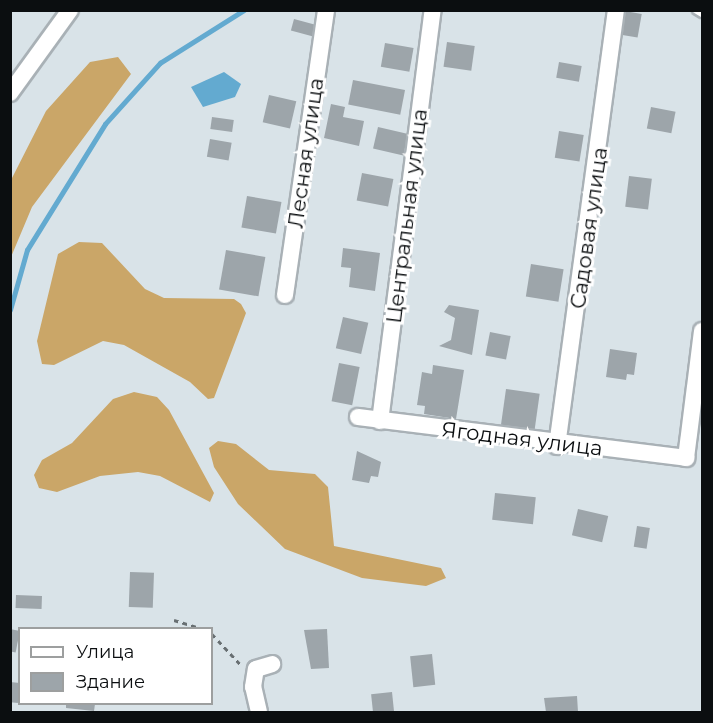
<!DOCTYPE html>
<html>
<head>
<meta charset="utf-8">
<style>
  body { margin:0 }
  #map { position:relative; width:713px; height:723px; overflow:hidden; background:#d9e3e8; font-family:Montserrat,sans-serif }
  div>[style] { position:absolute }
  .forest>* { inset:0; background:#caa668 }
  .water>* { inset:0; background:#63aad0 }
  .stream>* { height:4.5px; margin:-2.25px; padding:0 2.25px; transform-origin:2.25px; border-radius:2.25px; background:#63aad0 }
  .building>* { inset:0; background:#9da5aa; transform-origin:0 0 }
  .path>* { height:3px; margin-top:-1.5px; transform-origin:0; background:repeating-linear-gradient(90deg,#686f72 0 4.5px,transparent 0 9px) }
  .roads { filter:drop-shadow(2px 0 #a9b1b6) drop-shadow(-2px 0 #a9b1b6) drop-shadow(0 2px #a9b1b6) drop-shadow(0 -2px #a9b1b6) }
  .service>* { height:8px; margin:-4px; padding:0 4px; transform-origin:4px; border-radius:4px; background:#fff }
  .minor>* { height:16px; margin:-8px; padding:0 8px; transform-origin:8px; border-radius:8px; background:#fff }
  span { translate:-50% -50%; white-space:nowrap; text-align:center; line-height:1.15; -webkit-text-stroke:6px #fff; paint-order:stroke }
  .street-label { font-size:21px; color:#0b0e10 }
  .frame { position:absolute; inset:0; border:12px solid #0b0e10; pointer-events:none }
  .legend { position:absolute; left:18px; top:627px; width:195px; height:78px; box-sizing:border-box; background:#fff; border:2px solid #9d9f9f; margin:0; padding:8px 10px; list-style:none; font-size:18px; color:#0b0e10 }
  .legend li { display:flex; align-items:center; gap:12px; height:30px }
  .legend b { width:30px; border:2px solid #9d9f9f }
</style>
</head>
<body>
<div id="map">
  <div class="forest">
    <div style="clip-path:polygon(118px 57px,131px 74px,32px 207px,11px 257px,11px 180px,46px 111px,90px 62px)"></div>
    <div style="clip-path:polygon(79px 242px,102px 243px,145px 289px,164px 298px,234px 299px,241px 304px,246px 313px,214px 398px,208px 399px,190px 382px,124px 345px,103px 341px,54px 365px,42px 364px,37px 341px,58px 254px)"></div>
    <div style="clip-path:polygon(134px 392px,157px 397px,169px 410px,214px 493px,210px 502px,160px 476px,138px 472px,100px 476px,57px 492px,39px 488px,34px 475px,42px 460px,72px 443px,113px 399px)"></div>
    <div style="clip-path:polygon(218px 441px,236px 444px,269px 470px,315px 474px,328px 487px,334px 546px,441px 568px,446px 578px,426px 586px,362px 578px,285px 549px,238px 504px,214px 467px,209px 448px)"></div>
  </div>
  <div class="water">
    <div style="clip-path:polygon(224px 72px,241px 84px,235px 97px,203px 107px,191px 87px)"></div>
  </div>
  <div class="stream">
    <div style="left:10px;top:310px;width:62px;rotate:-74.2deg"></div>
    <div style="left:27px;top:250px;width:148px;rotate:-58.2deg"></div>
    <div style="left:105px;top:124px;width:82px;rotate:-48deg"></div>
    <div style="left:160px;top:63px;width:99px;rotate:-32.2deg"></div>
  </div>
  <div class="building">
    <div style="left:625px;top:11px;width:17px;height:24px;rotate:10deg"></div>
    <div style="left:294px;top:19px;width:24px;height:12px;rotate:15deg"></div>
    <div style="left:447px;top:42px;width:28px;height:25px;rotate:8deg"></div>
    <div style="left:385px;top:43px;width:29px;height:24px;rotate:10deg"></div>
    <div style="left:559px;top:62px;width:23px;height:16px;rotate:10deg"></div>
    <div style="left:353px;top:80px;width:53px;height:25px;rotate:11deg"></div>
    <div style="left:269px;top:95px;width:28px;height:28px;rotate:13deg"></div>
    <div style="clip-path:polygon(331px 104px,345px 107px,343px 117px,364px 121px,359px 146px,324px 138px)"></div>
    <div style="left:651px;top:107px;width:25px;height:22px;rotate:11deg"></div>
    <div style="left:212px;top:117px;width:22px;height:12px;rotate:8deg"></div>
    <div style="left:378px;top:127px;width:31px;height:22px;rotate:13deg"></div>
    <div style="left:559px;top:131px;width:25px;height:27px;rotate:9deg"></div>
    <div style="left:210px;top:139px;width:22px;height:18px;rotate:10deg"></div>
    <div style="left:362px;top:173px;width:32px;height:28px;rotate:11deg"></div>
    <div style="left:629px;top:176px;width:23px;height:31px;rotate:7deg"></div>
    <div style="left:247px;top:196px;width:35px;height:32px;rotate:10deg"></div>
    <div style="clip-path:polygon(343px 248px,380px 253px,375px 291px,349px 287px,351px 268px,341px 267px)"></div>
    <div style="left:226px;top:250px;width:40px;height:40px;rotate:10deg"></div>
    <div style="left:531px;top:264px;width:33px;height:33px;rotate:9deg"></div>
    <div style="clip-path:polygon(449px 305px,479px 310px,472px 355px,439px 346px,451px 340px,455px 318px,444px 312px)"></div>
    <div style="left:343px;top:317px;width:26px;height:32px;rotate:13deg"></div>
    <div style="left:490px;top:332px;width:21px;height:24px;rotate:11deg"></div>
    <div style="clip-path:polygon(610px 349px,637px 353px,634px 375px,627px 374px,626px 380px,606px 377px)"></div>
    <div style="left:339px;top:363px;width:21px;height:39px;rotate:11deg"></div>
    <div style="clip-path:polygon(433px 365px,464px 370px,456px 419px,424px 414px,425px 406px,417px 405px,422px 372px,432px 374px)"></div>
    <div style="left:506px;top:389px;width:34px;height:36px;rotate:8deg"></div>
    <div style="clip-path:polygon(357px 451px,381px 462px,378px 477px,371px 476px,369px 483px,352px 480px)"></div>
    <div style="left:495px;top:493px;width:41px;height:27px;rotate:6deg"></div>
    <div style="left:578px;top:509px;width:31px;height:27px;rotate:13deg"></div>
    <div style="left:637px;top:526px;width:13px;height:21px;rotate:9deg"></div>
    <div style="left:130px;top:572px;width:24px;height:35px;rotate:2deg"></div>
    <div style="left:16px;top:595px;width:26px;height:13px;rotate:2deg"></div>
    <div style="left:10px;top:629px;width:10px;height:22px;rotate:11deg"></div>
    <div style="clip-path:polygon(327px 629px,329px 668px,311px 669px,304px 630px)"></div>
    <div style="left:432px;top:654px;width:31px;height:22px;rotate:84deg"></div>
    <div style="left:10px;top:682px;width:10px;height:20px;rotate:6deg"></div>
    <div style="left:392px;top:692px;width:20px;height:21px;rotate:84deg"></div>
    <div style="clip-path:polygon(577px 696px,578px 712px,546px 712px,544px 698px)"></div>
    <div style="clip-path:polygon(66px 704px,95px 704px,94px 711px,66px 708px)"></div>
  </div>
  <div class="path">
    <div style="left:174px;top:620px;width:27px;rotate:17deg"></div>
    <div style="left:212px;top:634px;width:42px;rotate:46.9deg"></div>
  </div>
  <div class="roads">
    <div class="service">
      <div style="left:697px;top:10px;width:6px;rotate:31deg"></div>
    </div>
    <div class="minor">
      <div style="left:10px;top:93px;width:102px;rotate:-54.1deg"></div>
      <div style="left:285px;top:295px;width:288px;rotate:-81.8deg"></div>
      <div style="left:358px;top:417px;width:331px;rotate:7.1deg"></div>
      <div style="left:686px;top:458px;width:128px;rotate:-82.8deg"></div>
      <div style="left:380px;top:421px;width:414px;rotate:-82.7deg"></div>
      <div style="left:557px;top:446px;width:440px;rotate:-82.3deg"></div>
      <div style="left:259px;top:712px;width:26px;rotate:-103deg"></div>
      <div style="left:253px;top:687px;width:18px;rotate:-81deg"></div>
      <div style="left:256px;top:669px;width:17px;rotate:-17deg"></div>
    </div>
  </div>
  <div class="street-label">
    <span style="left:306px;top:153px;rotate:-82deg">Лесная улица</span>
    <span style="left:407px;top:216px;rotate:-83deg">Центральная улица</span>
    <span style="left:589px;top:228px;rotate:-82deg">Садовая улица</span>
    <span style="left:522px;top:439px;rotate:7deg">Ягодная улица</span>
  </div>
  <div class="frame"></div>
  <ul class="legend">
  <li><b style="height:8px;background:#fff"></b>Улица</li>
  <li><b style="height:16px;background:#9da5aa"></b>Здание</li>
  </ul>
</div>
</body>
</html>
